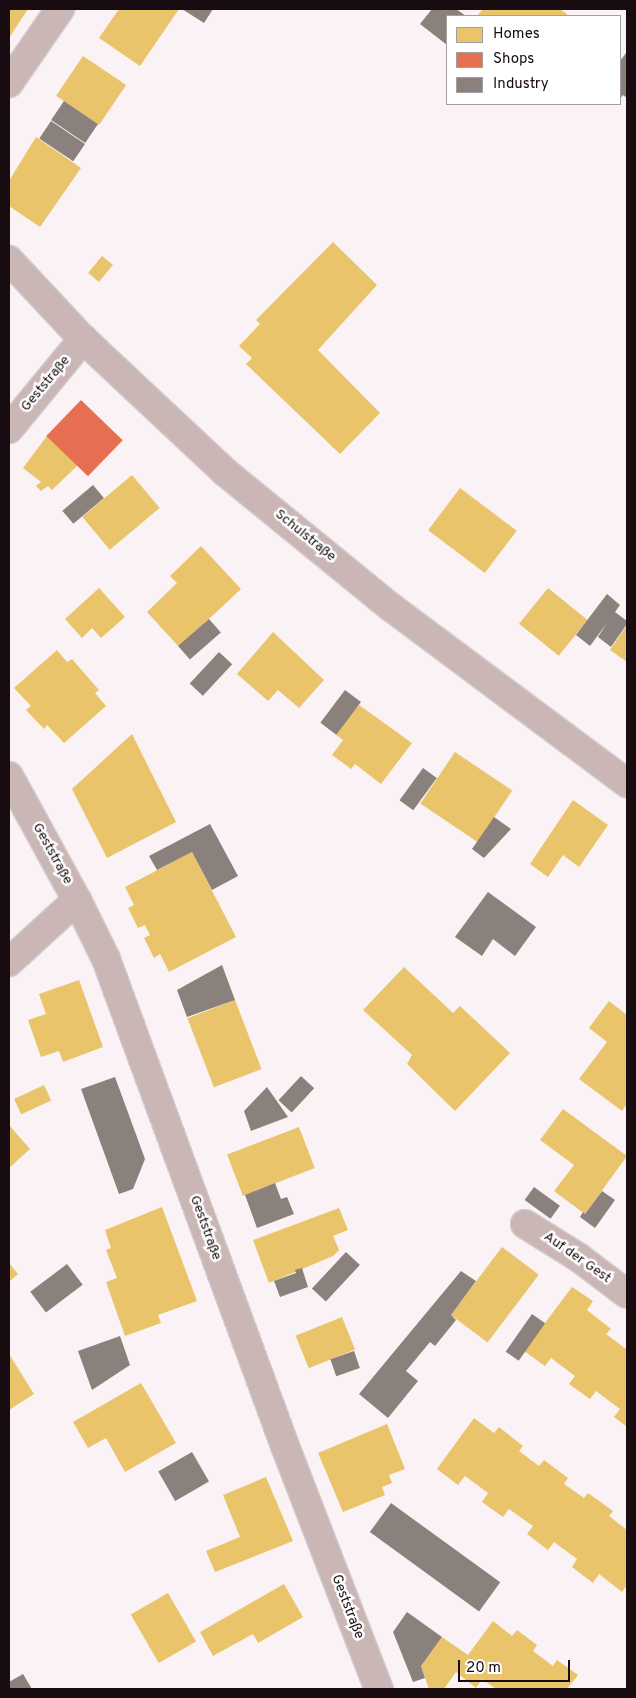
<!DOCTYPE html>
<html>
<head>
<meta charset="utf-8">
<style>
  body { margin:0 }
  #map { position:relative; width:636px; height:1698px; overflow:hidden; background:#faf2f4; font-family:Overpass,sans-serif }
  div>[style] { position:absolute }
  .homes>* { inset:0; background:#e9c46a; transform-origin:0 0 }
  .shops>* { inset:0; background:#e76f51; transform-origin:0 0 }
  .industry>* { inset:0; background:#8a817c; transform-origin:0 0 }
  .roads { filter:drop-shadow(1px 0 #d5ced0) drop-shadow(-1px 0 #d5ced0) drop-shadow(0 1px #d5ced0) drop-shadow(0 -1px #d5ced0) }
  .minor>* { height:28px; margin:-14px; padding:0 14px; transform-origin:14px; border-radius:14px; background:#c9b6b5 }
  span { translate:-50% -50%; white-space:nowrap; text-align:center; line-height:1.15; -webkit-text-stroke:5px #fff; paint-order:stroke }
  .street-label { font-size:14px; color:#180c10 }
  .frame { position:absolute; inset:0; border:10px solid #180c10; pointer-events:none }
  .legend { position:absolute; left:446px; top:15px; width:175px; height:90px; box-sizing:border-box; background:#fff; border:1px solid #a39e9f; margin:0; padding:6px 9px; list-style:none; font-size:15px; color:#180c10 }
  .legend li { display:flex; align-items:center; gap:10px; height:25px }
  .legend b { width:25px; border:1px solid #a39e9f }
  .scale { position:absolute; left:458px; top:1660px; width:112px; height:22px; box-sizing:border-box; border:2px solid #180c10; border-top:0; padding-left:6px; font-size:15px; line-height:18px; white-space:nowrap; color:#180c10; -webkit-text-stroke:4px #fff; paint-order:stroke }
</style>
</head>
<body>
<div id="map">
  <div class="homes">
    <div style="clip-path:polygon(9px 9px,28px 9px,9px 38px)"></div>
    <div style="clip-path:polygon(119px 9px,179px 9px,140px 66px,99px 38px)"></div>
    <div style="clip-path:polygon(483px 9px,560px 9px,567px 14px,566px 16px,477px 16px)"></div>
    <div style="left:83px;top:56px;width:52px;height:48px;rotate:34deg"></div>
    <div style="clip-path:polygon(36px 137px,81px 168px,40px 227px,9px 206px,9px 181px)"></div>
    <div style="clip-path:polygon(333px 242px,377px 285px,318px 350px,380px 413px,340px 454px,246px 364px,252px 358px,239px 346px,260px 324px,256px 320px)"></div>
    <div style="left:102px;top:256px;width:14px;height:22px;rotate:39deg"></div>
    <div style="clip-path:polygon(47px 436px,78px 465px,52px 490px,48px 486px,41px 491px,36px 486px,41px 482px,23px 468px)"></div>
    <div style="left:132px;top:475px;width:43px;height:65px;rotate:50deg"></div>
    <div style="left:460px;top:488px;width:71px;height:53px;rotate:37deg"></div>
    <div style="clip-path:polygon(201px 546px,241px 589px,179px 647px,147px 612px,177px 583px,170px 576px)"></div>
    <div style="clip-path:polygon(99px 588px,125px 617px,101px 638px,92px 628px,82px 638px,65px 619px)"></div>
    <div style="left:548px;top:588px;width:51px;height:46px;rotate:39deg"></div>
    <div style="clip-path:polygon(627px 625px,627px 662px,610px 650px)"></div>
    <div style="clip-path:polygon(273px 632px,324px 680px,299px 708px,278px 690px,268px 701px,237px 674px)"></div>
    <div style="clip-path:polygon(57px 650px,67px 662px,72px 659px,85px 674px,99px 690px,95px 693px,106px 706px,64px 743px,47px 725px,44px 729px,26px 710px,31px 706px,14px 688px)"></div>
    <div style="clip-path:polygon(359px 705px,412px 743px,381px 784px,355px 764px,351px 769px,332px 755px,343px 740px,335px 734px)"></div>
    <div style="clip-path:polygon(132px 734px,176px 822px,107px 858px,72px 789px)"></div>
    <div style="left:455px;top:752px;width:69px;height:62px;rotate:34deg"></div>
    <div style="clip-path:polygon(573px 800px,608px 825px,579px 867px,563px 855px,548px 877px,530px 864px)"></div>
    <div style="clip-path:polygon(192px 852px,236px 937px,169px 972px,160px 954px,154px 958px,144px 938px,150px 935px,145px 925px,138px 928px,128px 908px,134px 905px,125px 887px)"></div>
    <div style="clip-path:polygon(404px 967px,453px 1013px,460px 1006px,510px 1053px,455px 1111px,407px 1064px,412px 1055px,363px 1010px)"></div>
    <div style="clip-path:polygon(79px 980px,103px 1047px,63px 1062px,59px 1051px,41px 1057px,28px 1020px,46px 1014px,39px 994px)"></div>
    <div style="left:235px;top:1000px;width:74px;height:51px;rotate:69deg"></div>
    <div style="clip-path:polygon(609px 1001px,627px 1015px,627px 1104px,622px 1111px,579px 1079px,607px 1042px,589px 1028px)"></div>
    <div style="left:44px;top:1085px;width:17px;height:33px;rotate:65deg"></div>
    <div style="clip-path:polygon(563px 1109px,627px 1156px,585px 1214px,554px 1191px,574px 1165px,540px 1140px)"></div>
    <div style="clip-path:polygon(9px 1125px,30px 1149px,9px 1168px)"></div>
    <div style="left:299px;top:1127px;width:44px;height:77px;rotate:69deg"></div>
    <div style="clip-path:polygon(162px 1207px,197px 1301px,158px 1315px,161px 1323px,125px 1336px,106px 1282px,117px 1278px,106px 1250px,111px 1248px,105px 1230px)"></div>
    <div style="clip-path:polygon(339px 1208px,348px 1230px,333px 1236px,339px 1250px,333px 1256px,269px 1283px,253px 1240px)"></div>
    <div style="left:502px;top:1247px;width:46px;height:85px;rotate:37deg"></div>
    <div style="clip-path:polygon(9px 1263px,18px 1274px,9px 1282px)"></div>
    <div style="clip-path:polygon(572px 1287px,593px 1301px,587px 1310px,611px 1329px,606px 1334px,626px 1349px,627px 1347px,627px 1427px,614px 1417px,620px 1409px,596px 1391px,590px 1399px,569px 1384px,575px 1376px,551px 1358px,545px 1366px,524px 1351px)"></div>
    <div style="left:342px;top:1317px;width:35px;height:50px;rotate:68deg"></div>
    <div style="clip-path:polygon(9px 1354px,34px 1394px,9px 1410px)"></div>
    <div style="clip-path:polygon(141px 1383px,176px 1443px,125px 1472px,106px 1438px,88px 1448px,73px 1422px)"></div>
    <div style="clip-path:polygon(474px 1418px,494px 1433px,499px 1427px,523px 1446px,519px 1451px,539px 1466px,544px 1460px,568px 1478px,564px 1484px,584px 1498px,588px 1493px,613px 1511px,609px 1516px,627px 1530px,627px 1585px,622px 1592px,599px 1574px,593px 1583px,572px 1567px,577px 1559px,554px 1542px,548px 1550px,527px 1534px,533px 1526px,509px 1509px,503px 1517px,482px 1502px,488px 1493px,465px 1476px,458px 1485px,437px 1469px)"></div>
    <div style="clip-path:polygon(387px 1424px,405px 1469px,389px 1475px,392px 1483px,382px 1487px,385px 1495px,343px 1512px,318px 1453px)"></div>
    <div style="clip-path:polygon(266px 1477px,293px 1541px,215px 1572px,206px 1551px,240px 1537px,223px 1495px)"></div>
    <div style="clip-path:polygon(284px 1584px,303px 1617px,258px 1643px,253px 1634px,213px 1656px,200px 1632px)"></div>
    <div style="left:168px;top:1593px;width:56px;height:43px;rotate:60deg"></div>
    <div style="clip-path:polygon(493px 1621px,512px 1636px,517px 1630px,537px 1645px,533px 1651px,553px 1666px,557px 1660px,578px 1675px,567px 1689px,496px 1689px,482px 1679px,476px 1688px,456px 1672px,444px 1689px,429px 1689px,421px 1666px,442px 1637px,468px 1655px)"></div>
  </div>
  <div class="shops">
    <div style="left:81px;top:400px;width:58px;height:50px;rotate:44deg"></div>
  </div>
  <div class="industry">
    <div style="clip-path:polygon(182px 9px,213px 9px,204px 23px)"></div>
    <div style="clip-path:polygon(432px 9px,456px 9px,466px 16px,447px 16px,447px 45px,420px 24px)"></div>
    <div style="clip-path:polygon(626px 53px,627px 98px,623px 95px,620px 99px,620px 61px)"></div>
    <div style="left:64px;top:101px;width:41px;height:23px;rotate:34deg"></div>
    <div style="left:51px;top:121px;width:41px;height:21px;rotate:34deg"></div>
    <div style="left:93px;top:485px;width:17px;height:40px;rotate:50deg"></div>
    <div style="clip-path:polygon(607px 594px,620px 605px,615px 612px,627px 621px,627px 624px,611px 647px,598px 637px,607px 623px,590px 646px,576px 635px)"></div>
    <div style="left:209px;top:619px;width:18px;height:41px;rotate:49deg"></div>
    <div style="left:219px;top:652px;width:18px;height:43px;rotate:43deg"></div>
    <div style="left:345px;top:690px;width:20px;height:41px;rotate:37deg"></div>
    <div style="left:423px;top:768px;width:17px;height:40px;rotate:36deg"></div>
    <div style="clip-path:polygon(494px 817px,511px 829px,484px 858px,472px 849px)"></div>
    <div style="clip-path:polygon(210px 824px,238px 876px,212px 890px,192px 852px,157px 870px,149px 856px)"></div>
    <div style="clip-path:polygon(488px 892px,536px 927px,515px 956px,493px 939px,482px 956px,455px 937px)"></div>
    <div style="clip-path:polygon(222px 965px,235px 1000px,187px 1017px,177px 990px)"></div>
    <div style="left:301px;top:1076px;width:18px;height:33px;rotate:43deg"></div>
    <div style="clip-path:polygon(115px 1077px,145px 1159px,133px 1189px,119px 1194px,81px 1089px)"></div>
    <div style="clip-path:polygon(267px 1087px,288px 1117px,251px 1131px,244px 1111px)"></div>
    <div style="clip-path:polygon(275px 1183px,281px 1199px,287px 1197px,294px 1214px,257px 1228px,245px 1195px)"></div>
    <div style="left:534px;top:1187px;width:32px;height:16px;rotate:36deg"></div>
    <div style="clip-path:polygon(602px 1191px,615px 1200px,595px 1228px,580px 1217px,583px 1212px,585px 1214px)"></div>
    <div style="left:346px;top:1252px;width:19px;height:50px;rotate:43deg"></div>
    <div style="left:67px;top:1264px;width:26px;height:46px;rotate:53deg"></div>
    <div style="clip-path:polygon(302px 1268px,308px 1287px,280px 1297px,274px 1281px,296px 1273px,295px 1270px)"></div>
    <div style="clip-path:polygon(461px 1271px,476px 1281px,451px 1315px,456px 1320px,435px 1346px,430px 1342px,406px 1371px,418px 1381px,388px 1418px,359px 1394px)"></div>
    <div style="left:532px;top:1314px;width:16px;height:46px;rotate:35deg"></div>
    <div style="clip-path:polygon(120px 1336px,130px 1365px,92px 1390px,78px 1351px)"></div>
    <div style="left:354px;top:1351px;width:18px;height:25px;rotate:71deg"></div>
    <div style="left:192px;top:1452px;width:34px;height:39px;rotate:60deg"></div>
    <div style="left:391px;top:1503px;width:135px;height:36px;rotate:36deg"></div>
    <div style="clip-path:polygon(407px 1612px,442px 1637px,421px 1666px,425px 1678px,413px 1682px,393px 1632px)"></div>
    <div style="clip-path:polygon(23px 1674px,32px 1689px,9px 1689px,9px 1682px)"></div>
  </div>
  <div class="roads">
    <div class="minor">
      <div style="left:9px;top:83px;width:90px;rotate:-55.4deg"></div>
      <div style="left:9px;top:260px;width:108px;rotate:46.9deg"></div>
      <div style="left:83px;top:339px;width:195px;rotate:43.1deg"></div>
      <div style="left:225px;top:472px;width:215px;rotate:39.2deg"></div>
      <div style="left:392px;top:608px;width:293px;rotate:36.7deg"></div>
      <div style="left:9px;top:429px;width:117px;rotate:-50.6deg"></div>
      <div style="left:9px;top:776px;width:141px;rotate:61.3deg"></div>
      <div style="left:77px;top:900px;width:66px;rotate:63.8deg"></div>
      <div style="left:106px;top:959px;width:519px;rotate:69.82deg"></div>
      <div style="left:285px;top:1446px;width:261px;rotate:68.9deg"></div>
      <div style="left:9px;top:962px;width:92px;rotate:-42.4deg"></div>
      <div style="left:525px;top:1224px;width:62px;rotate:31.9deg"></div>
      <div style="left:578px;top:1257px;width:61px;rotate:37.1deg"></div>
    </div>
  </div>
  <div class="street-label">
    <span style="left:46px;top:384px;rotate:-50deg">Geststraße</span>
    <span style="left:305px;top:536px;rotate:39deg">Schulstraße</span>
    <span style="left:52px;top:854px;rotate:61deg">Geststraße</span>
    <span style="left:205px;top:1228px;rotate:70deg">Geststraße</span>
    <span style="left:577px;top:1258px;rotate:35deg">Auf der Gest</span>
    <span style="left:347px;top:1607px;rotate:69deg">Geststraße</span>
  </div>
  <div class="frame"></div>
  <ul class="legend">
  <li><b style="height:14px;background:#e9c46a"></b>Homes</li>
  <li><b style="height:14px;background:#e76f51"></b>Shops</li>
  <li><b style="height:14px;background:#8a817c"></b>Industry</li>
  </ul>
  <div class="scale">20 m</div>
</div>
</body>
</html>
